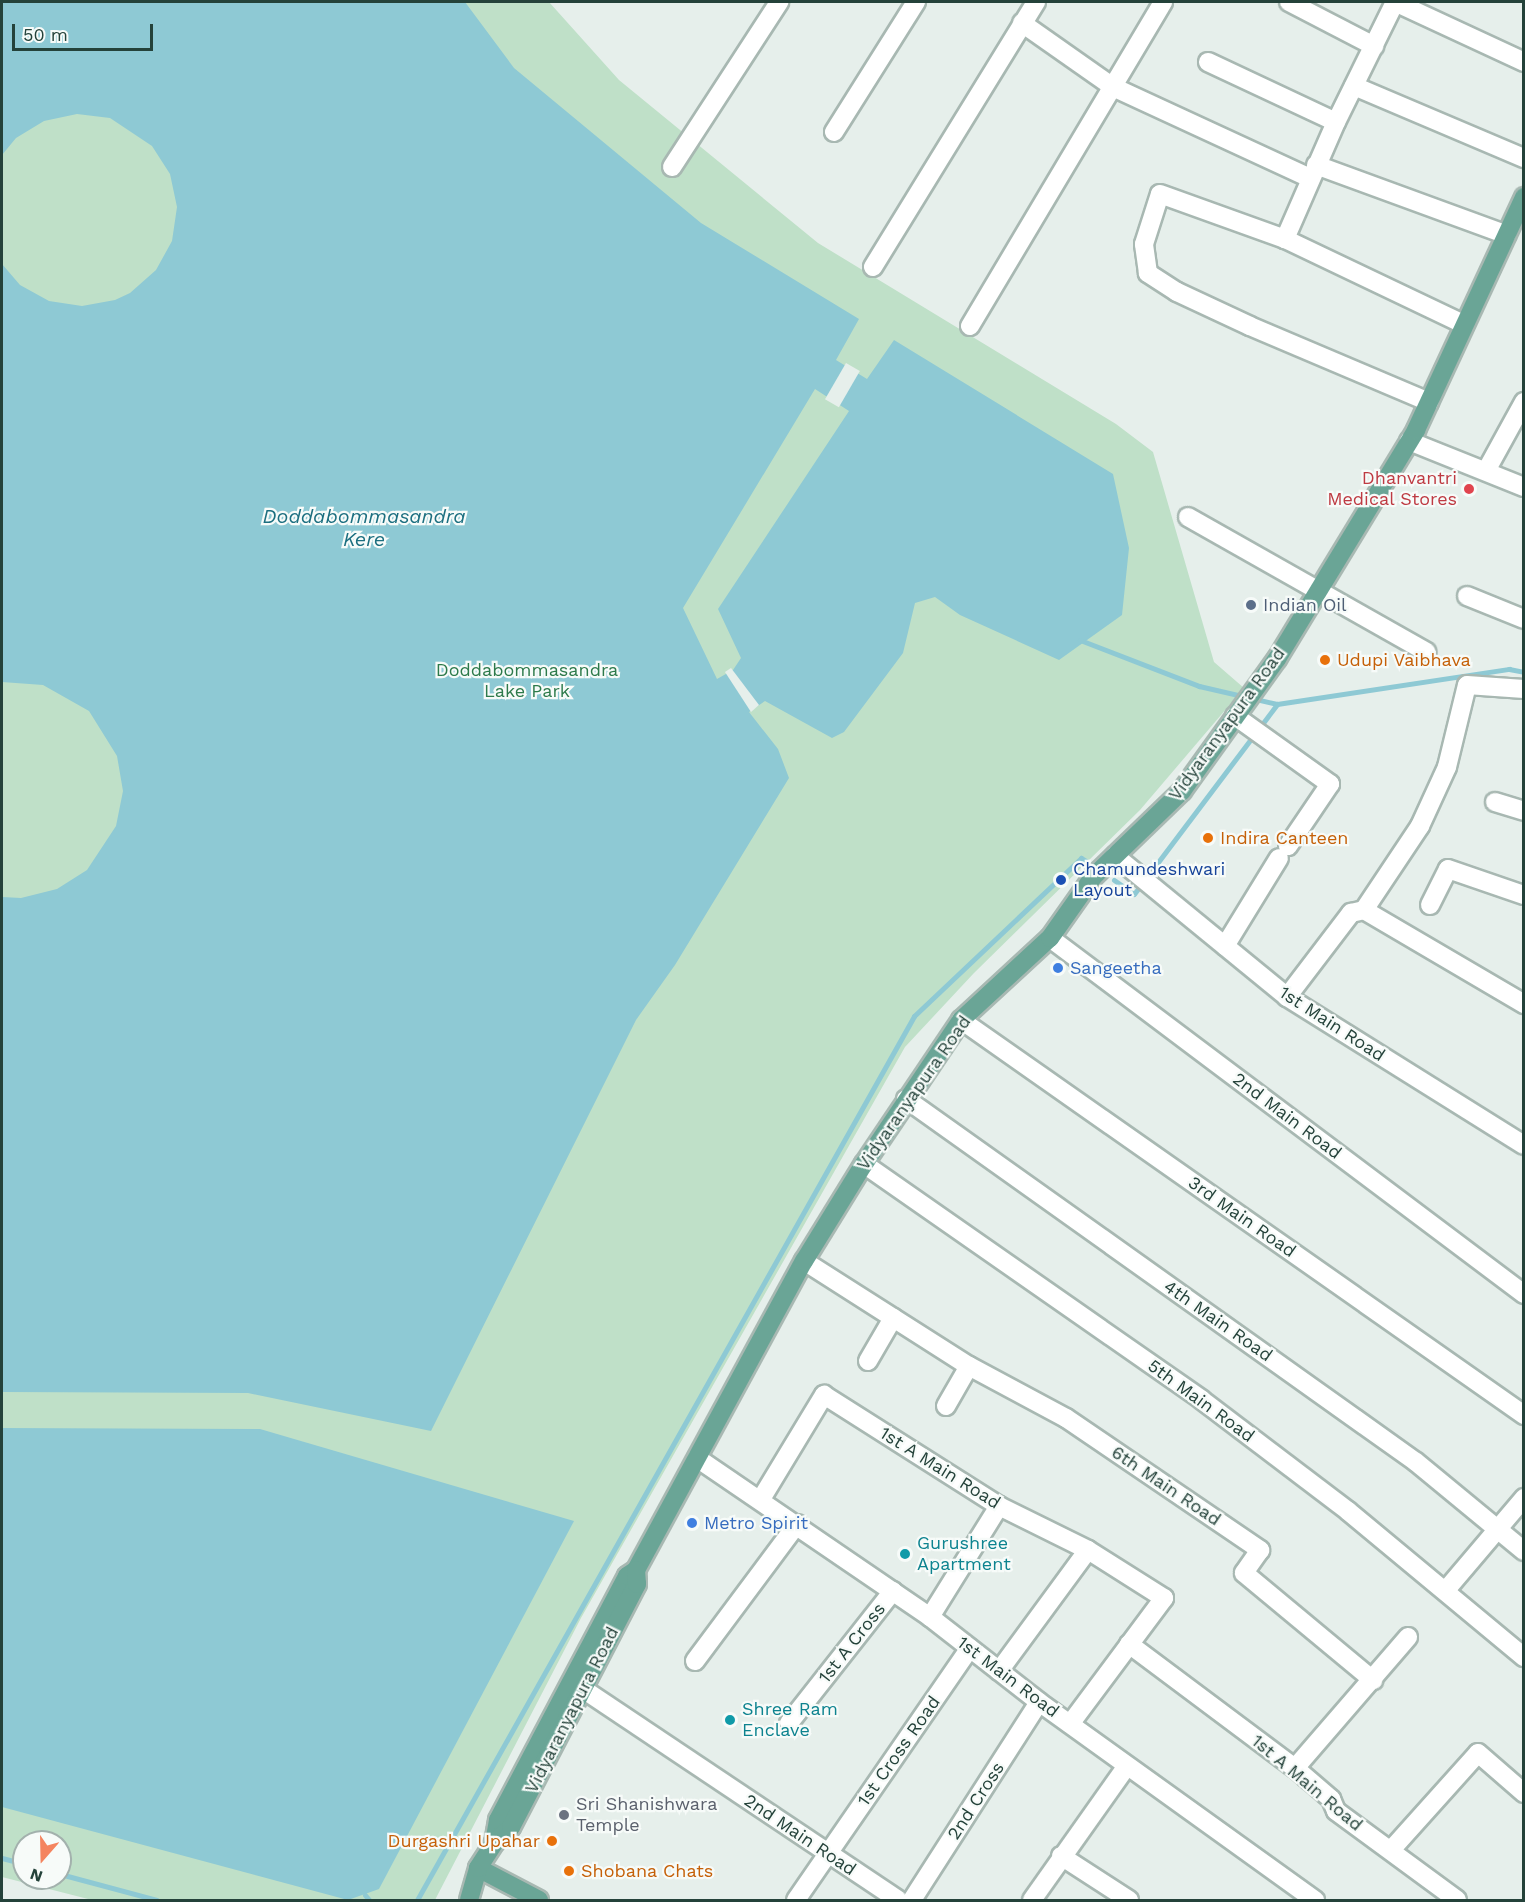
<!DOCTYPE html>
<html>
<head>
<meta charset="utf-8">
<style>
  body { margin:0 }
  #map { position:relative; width:1525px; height:1902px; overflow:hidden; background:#e6efeb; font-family:"Work Sans",sans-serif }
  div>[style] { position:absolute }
  .green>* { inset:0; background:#bfe0c8 }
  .water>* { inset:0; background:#8ec9d4 }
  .pier>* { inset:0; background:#e6efeb; transform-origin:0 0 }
  .stream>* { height:5px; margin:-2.5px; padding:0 2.5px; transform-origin:2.5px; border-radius:2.5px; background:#8ec9d4 }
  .roads { filter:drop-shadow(2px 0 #a8b8b2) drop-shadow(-2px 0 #a8b8b2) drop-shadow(0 2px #a8b8b2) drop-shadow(0 -2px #a8b8b2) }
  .minor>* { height:18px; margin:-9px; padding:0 9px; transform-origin:9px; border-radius:9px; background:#fff }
  .major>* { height:18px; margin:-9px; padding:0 9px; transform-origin:9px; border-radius:9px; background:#6aa596 }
  .dots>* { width:16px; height:16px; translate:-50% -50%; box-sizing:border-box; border:3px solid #f7fbf9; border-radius:50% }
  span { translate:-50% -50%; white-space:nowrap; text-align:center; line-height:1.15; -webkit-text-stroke:4.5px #f7fbf9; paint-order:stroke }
  .health-label { font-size:18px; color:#be3a42 }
  .right { translate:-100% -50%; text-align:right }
  .service-label { font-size:18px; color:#4e5e75 }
  .left { translate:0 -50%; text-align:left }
  .food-label { font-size:18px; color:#c56008 }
  .park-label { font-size:18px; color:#2d7a4b }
  .street-label { font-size:18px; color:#24423a }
  .transit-label { font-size:18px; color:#164399 }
  .shop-label { font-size:18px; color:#366cbe }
  .culture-label { font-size:18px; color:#0d838f }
  .worship-label { font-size:18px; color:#5b616d }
  .water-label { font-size:20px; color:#1c6f80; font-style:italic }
  .frame { position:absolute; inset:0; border:3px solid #24423a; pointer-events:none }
  .north { position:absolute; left:12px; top:1830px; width:60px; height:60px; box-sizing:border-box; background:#f7fbf9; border:2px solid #a3b1ad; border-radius:50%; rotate:200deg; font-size:16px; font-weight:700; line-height:24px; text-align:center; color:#24423a }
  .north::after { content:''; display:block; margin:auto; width:21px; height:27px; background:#f4845f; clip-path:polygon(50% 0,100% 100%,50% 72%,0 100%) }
  .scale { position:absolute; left:12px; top:24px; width:141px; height:27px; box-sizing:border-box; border:3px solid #24423a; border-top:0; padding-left:8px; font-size:18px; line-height:21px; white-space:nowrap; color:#24423a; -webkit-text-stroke:4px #f7fbf9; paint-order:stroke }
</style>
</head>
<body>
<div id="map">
  <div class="green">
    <div style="clip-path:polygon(evenodd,2px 2px,549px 2px,619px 80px,818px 243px,1116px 424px,1153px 452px,1214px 662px,1244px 688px,1140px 810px,974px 973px,905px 1047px,581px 1618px,435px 1900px,92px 1900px,2px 1877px,2px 2px,24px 1842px,60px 1842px,60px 1878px,24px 1878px,24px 1842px)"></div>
  </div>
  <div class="water">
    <div style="clip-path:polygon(evenodd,2px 2px,465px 2px,514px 68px,701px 223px,859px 319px,836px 360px,867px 379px,894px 340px,1113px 474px,1129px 548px,1122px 615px,1059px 660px,960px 615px,935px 597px,915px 603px,903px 653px,844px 732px,832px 738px,765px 701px,749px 712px,778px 749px,789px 778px,675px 965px,636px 1020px,431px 1431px,248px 1393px,2px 1392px,2px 897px,21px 898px,57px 889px,87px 870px,116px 826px,123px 791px,117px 756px,89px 711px,43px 685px,2px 682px,2px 264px,20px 285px,49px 301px,82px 306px,115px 300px,130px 293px,156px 270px,172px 241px,177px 207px,170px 174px,152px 146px,110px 118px,77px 114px,44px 121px,16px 138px,2px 155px,2px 2px,815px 389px,849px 411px,718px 609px,741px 658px,733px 670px,717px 679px,683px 608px,815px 389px)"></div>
    <div style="clip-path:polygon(2px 1428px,260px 1429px,574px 1521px,379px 1889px,348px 1900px,2px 1807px)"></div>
  </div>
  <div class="pier">
    <div style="left:846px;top:363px;width:16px;height:42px;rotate:30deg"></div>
    <div style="clip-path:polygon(731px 668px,759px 705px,751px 712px,725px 672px)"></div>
  </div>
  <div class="stream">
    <div style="left:1080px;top:640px;width:128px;rotate:21.1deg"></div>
    <div style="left:1199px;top:686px;width:80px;rotate:13deg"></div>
    <div style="left:1114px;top:880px;width:24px;rotate:35deg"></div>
    <div style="left:1134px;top:894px;width:238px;rotate:-53deg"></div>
    <div style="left:1277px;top:704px;width:235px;rotate:-8.6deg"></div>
    <div style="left:1509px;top:669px;width:15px;rotate:11deg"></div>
    <div style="left:2px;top:1858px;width:23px;rotate:15deg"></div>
    <div style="left:60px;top:1874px;width:100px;rotate:15deg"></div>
    <div style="left:365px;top:1895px;width:6px;rotate:51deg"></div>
    <div style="left:417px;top:1900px;width:1014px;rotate:-60.65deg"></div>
    <div style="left:914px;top:1016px;width:230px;rotate:-43.4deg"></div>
    <div style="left:1081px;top:858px;width:6px;rotate:31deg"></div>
  </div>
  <div class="roads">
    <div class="minor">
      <div style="left:1289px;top:2px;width:96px;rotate:27.4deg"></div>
      <div style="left:1022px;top:23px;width:111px;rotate:35.1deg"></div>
      <div style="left:1113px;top:87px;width:217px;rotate:24.8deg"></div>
      <div style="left:1208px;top:62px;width:141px;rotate:25.1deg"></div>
      <div style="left:1336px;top:122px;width:128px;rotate:113.6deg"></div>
      <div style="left:1354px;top:86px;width:185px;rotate:23deg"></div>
      <div style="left:1336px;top:122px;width:134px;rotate:-63.8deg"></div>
      <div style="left:1395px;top:2px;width:142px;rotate:24.9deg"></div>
      <div style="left:834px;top:132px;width:154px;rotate:-57.8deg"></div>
      <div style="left:1316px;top:165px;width:203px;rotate:20.1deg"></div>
      <div style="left:672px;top:167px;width:197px;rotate:-57deg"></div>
      <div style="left:873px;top:267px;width:311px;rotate:-58.4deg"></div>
      <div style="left:970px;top:326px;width:377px;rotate:-59.2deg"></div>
      <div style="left:1429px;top:402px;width:194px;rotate:-157deg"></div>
      <div style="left:1250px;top:326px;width:81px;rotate:-155deg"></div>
      <div style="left:1177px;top:292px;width:35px;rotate:-147deg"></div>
      <div style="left:1148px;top:273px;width:29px;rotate:-98deg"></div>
      <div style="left:1144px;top:244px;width:52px;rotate:-72.3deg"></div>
      <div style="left:1160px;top:194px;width:133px;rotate:19.8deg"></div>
      <div style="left:1285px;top:239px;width:199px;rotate:25.5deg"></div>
      <div style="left:1409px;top:441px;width:124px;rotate:21.8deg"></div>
      <div style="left:1486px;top:471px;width:79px;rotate:-61.2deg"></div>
      <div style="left:1188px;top:517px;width:274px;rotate:29.5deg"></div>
      <div style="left:1467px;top:596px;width:61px;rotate:22deg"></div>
      <div style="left:1235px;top:716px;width:117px;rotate:35.6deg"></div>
      <div style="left:1330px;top:784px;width:75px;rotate:124.1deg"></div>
      <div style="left:1495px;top:802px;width:30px;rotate:17deg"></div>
      <div style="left:1115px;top:856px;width:222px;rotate:39.3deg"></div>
      <div style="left:1287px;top:997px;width:279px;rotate:32deg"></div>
      <div style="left:1430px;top:905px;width:40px;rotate:-63.4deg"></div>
      <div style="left:1448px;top:869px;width:80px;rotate:18.9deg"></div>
      <div style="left:1364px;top:910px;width:186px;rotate:30.4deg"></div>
      <div style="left:1050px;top:938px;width:593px;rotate:36.91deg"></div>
      <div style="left:1225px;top:946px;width:103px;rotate:-58.5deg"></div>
      <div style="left:1287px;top:997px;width:106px;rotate:-52.7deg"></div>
      <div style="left:1351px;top:913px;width:13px;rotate:-13deg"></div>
      <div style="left:1364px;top:910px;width:101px;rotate:-56.3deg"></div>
      <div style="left:1420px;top:826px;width:65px;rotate:-65.4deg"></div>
      <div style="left:1447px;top:767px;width:84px;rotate:-76.3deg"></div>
      <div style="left:1467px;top:685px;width:57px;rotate:4deg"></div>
      <div style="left:961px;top:1020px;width:688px;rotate:35.05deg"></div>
      <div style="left:906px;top:1099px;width:626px;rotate:35.44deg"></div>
      <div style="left:1416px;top:1462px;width:140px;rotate:39.5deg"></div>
      <div style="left:864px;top:1164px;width:412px;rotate:34.9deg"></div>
      <div style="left:1202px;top:1400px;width:183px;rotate:37.2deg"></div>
      <div style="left:1348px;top:1511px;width:229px;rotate:39.7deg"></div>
      <div style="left:804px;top:1261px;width:196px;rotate:32.5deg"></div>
      <div style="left:969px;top:1366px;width:110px;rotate:28.2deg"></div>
      <div style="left:1066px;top:1418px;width:235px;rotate:34.2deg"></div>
      <div style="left:1260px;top:1550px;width:28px;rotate:125deg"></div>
      <div style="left:1244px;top:1573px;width:168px;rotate:39.7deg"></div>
      <div style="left:868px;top:1361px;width:50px;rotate:-59.8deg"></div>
      <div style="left:946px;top:1406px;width:46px;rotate:-60.1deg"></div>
      <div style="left:697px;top:1458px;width:282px;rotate:34.3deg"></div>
      <div style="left:930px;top:1617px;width:138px;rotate:37.9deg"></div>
      <div style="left:1039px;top:1702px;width:340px;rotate:35.7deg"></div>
      <div style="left:761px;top:1499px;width:122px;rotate:-58.8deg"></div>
      <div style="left:824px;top:1395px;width:207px;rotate:32.4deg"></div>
      <div style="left:999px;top:1506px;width:99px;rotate:26.3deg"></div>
      <div style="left:1088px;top:1550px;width:90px;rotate:32.3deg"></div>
      <div style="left:1164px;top:1598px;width:157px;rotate:126.7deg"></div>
      <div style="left:1446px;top:1590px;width:121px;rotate:-49.7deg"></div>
      <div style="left:930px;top:1617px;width:131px;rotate:-58.1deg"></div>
      <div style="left:1129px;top:1644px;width:207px;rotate:36.8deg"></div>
      <div style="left:1295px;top:1768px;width:48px;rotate:40.7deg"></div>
      <div style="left:1331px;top:1799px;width:13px;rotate:67deg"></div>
      <div style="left:1336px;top:1811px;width:150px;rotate:36.3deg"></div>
      <div style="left:695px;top:1661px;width:171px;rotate:-53.3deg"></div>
      <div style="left:999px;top:1671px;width:150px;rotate:-53.7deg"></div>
      <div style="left:583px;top:1689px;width:379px;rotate:33.8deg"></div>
      <div style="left:789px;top:1723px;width:168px;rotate:-51.8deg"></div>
      <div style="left:1295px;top:1768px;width:173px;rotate:-49.2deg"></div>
      <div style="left:1391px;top:1850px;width:130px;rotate:-48.1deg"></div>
      <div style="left:1478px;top:1753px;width:61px;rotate:41deg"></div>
      <div style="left:1061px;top:1856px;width:81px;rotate:32.9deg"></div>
      <div style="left:796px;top:1900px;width:306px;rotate:-55.4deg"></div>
      <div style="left:912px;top:1900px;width:235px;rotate:-57.3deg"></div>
      <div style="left:1032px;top:1900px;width:164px;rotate:-54.7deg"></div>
    </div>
    <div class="major">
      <div style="left:494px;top:1843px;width:23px;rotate:-80deg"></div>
      <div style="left:498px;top:1820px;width:276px;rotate:-62.1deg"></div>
      <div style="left:627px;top:1576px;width:11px;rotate:-34deg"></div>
      <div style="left:636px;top:1570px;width:352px;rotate:-61.5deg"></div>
      <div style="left:804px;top:1261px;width:114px;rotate:-58.3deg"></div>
      <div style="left:864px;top:1164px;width:174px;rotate:-56deg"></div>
      <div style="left:961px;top:1020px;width:121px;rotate:-42.7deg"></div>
      <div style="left:1050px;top:938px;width:75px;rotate:-54.8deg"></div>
      <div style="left:1093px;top:877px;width:124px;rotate:-44deg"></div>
      <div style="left:1182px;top:791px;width:163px;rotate:-54.3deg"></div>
      <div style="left:1277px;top:659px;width:268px;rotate:-58.7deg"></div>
      <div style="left:1416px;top:430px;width:257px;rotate:-65.1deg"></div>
      <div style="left:478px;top:1868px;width:69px;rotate:27.7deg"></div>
      <div style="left:469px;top:1900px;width:33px;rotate:-74deg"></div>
      <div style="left:478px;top:1868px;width:30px;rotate:-57deg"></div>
      <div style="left:494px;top:1843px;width:23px;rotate:-43deg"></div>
      <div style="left:511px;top:1827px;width:274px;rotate:-62.6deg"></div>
      <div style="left:637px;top:1584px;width:14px;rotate:-94deg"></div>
    </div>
  </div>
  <div class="dots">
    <div style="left:1469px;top:489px;background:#e0444e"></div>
    <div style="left:1251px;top:605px;background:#5c6f8a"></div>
    <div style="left:1325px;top:660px;background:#e8710a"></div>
    <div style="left:1208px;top:838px;background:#e8710a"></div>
    <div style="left:1061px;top:880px;background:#1a4fb4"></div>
    <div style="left:1058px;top:968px;background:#3f7fe0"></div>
    <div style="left:692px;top:1523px;background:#3f7fe0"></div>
    <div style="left:905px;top:1554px;background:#0f9aa8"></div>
    <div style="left:730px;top:1720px;background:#0f9aa8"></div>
    <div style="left:564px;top:1815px;background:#6b7280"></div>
    <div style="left:552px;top:1841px;background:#e8710a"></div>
    <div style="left:569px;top:1871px;background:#e8710a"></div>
  </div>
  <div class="health-label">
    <span class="right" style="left:1457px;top:489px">Dhanvantri<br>Medical Stores</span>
  </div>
  <div class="service-label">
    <span class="left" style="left:1263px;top:605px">Indian Oil</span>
  </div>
  <div class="food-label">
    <span class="left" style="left:1337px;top:660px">Udupi Vaibhava</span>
    <span class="left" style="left:1220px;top:838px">Indira Canteen</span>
    <span class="right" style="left:540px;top:1841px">Durgashri Upahar</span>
    <span class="left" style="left:581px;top:1871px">Shobana Chats</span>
  </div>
  <div class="park-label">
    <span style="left:527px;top:681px">Doddabommasandra<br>Lake Park</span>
  </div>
  <div class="street-label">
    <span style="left:1227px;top:724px;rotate:-54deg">Vidyaranyapura Road</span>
    <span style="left:1332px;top:1024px;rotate:33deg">1st Main Road</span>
    <span style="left:914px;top:1093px;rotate:-55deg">Vidyaranyapura Road</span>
    <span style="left:1287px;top:1116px;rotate:37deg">2nd Main Road</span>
    <span style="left:1242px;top:1217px;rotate:35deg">3rd Main Road</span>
    <span style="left:1218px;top:1321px;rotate:35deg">4th Main Road</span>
    <span style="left:1201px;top:1401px;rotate:36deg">5th Main Road</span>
    <span style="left:940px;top:1468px;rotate:32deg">1st A Main Road</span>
    <span style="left:1166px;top:1486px;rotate:34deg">6th Main Road</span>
    <span style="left:852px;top:1643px;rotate:-52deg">1st A Cross</span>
    <span style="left:1008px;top:1677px;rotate:37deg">1st Main Road</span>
    <span style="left:572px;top:1710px;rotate:-63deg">Vidyaranyapura Road</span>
    <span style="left:899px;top:1751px;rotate:-55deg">1st Cross Road</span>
    <span style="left:1307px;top:1783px;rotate:40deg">1st A Main Road</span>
    <span style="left:976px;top:1801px;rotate:-57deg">2nd Cross</span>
    <span style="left:800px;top:1835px;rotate:34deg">2nd Main Road</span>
  </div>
  <div class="transit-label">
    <span class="left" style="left:1073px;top:880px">Chamundeshwari<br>Layout</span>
  </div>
  <div class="shop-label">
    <span class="left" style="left:1070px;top:968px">Sangeetha</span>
    <span class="left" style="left:704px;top:1523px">Metro Spirit</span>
  </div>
  <div class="culture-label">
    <span class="left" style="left:917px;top:1554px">Gurushree<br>Apartment</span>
    <span class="left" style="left:742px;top:1720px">Shree Ram<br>Enclave</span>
  </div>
  <div class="worship-label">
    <span class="left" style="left:576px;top:1815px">Sri Shanishwara<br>Temple</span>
  </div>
  <div class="water-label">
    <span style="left:364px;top:528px">Doddabommasandra<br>Kere</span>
  </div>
  <div class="frame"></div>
  <div class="north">N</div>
  <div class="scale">50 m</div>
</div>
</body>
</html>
